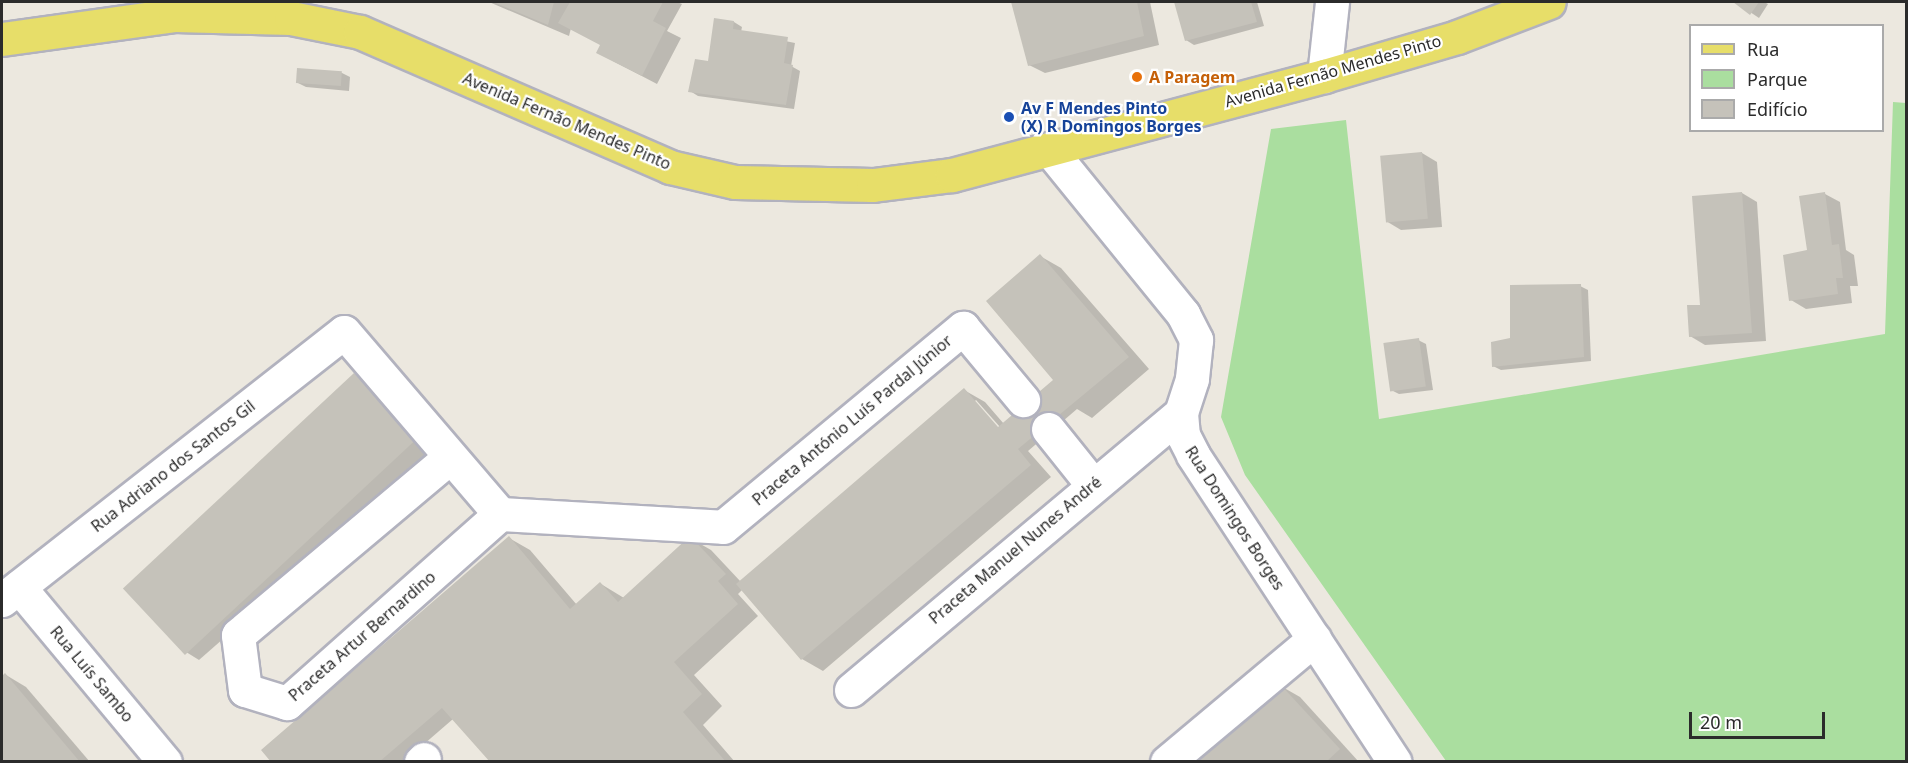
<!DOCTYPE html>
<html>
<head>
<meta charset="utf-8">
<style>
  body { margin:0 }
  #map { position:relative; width:1908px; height:763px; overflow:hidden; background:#ece8df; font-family:"Noto Sans",sans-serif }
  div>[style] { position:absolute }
  .green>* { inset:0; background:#aade9f }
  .shadow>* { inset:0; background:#0003 }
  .building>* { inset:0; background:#c5c2ba; transform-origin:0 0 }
  .roads { filter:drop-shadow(2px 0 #b2b2be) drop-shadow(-2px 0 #b2b2be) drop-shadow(0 2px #b2b2be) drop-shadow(0 -2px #b2b2be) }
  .minor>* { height:33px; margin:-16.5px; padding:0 16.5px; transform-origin:16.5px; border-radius:16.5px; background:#fff }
  .major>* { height:33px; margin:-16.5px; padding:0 16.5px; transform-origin:16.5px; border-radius:16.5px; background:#e7de69 }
  .dots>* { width:16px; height:16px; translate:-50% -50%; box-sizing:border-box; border:3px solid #fff; border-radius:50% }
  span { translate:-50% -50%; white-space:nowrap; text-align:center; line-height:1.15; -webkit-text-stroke:4.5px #fff; paint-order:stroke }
  .street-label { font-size:16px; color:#2b2b2b }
  .food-label { font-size:16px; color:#c56008; font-weight:700 }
  .left { translate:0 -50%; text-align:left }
  .transit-label { font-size:16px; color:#164399; font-weight:700 }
  .frame { position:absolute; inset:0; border:3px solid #2b2b2b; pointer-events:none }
  .legend { position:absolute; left:1689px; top:24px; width:195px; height:108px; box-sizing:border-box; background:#fff; border:2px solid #aaa; margin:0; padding:8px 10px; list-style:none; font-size:18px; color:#2b2b2b }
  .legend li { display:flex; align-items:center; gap:12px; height:30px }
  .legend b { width:30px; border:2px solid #aaa }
  .scale { position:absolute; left:1689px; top:712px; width:136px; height:27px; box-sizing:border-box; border:3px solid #2b2b2b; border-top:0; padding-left:8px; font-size:18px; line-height:21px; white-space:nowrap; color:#2b2b2b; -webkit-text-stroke:4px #fff; paint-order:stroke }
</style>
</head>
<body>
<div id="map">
  <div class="green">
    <div style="clip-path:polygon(1893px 102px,1906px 103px,1906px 761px,1446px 761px,1245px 475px,1221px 417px,1271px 129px,1346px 120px,1379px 419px,1885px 334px)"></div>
  </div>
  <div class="shadow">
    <div style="clip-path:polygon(489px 2px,677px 2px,682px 4px,667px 31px,681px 38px,657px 84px,613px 61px,602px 45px,571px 28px,569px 36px)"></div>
    <div style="clip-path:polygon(1013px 2px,1150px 2px,1159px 45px,1045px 73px,1029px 65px)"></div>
    <div style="clip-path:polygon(1176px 2px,1257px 2px,1264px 26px,1194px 45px,1186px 40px)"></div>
    <div style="clip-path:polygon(1735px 2px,1764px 2px,1768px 4px,1759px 18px)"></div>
    <div style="clip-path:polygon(715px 19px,734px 22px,742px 27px,741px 32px,795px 43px,791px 66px,800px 71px,794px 109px,698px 96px,690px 91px,709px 63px)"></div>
    <div style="clip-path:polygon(299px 69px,342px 73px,350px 77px,349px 91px,306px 87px,298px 83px)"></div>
    <div style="clip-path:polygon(1422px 153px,1437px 162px,1442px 227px,1401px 230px,1386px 221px)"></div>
    <div style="clip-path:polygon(1742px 193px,1757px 202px,1766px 341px,1705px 345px,1690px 336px)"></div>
    <div style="clip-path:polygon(1825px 194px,1840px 202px,1846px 250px,1854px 255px,1858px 286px,1850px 286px,1852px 303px,1806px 309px,1791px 300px)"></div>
    <div style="clip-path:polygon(evenodd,1040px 256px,1061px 268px,1149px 369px,1092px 418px,1077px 409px,1028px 451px,1051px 477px,823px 671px,802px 659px,743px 589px,738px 594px,758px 616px,694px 675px,722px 706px,703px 725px,735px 762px,491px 762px,453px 719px,416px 751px,413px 762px,273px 762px,509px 538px,530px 550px,577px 605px,601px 584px,624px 598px,690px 538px,711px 550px,741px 582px,964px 390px,985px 402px,1004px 424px,1055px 380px,1040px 256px,976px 400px,1000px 427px,998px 429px,974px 402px,976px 400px)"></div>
    <div style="clip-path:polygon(1580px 286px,1588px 290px,1591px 361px,1501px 370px,1493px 366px,1512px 339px)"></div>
    <div style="clip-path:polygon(1418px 340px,1426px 344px,1433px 390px,1399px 394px,1391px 390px)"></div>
    <div style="clip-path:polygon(354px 375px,375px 387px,436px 452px,199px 660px,178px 647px)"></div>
    <div style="clip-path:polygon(6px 675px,26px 687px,90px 762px,2px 762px,2px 678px)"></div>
    <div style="clip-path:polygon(1279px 685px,1300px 697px,1359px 762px,1187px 762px)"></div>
  </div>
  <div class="building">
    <div style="clip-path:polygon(493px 2px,554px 2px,548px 25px)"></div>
    <div style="clip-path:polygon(570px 2px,663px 2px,653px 21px,666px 28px,642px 76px,596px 53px,600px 45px,558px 23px)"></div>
    <div style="clip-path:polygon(1011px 2px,1137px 2px,1144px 36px,1028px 66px)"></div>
    <div style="clip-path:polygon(1174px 2px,1251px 2px,1257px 22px,1185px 41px)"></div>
    <div style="clip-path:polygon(1733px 2px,1759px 2px,1750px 15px)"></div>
    <div style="clip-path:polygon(714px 18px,734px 21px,733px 29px,788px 37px,784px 63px,793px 65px,786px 105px,688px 92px,695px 59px,708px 61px)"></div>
    <div style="left:297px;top:68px;width:45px;height:15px;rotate:4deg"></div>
    <div style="left:1422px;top:152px;width:67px;height:42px;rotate:85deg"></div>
    <div style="clip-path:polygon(1742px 192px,1752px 333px,1689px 337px,1687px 305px,1700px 305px,1692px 196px)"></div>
    <div style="clip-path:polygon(1825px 192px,1832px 245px,1839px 244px,1843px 278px,1836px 278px,1838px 294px,1789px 301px,1783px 255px,1807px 250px,1799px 196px)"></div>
    <div style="clip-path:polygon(1040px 254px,1129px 357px,1018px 449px,1031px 465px,801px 660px,736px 584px,964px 388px,998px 427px,1053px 380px,986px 301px)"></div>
    <div style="clip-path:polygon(1581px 284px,1584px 357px,1492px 367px,1491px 342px,1510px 338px,1510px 285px)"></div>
    <div style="left:1419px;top:338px;width:49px;height:36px;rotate:82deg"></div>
    <div style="left:354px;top:373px;width:91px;height:316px;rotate:47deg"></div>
    <div style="clip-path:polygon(509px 536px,570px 609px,600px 582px,618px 602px,690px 536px,726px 574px,718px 581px,738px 604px,674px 662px,702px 694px,683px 712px,726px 762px,490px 762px,442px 708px,379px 762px,271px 762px,261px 750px)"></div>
    <div style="clip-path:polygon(5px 673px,80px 762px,2px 762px,2px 676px)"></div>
    <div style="clip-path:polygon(1279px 683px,1340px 749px,1326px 762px,1185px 762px)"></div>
  </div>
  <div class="roads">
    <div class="minor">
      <div style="left:1324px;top:76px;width:74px;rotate:-83.8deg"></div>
      <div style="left:1049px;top:149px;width:213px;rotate:50.9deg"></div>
      <div style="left:1183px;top:314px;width:29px;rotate:63deg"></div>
      <div style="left:1196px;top:340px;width:39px;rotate:96deg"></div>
      <div style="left:1192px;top:379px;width:36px;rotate:108deg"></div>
      <div style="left:1181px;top:413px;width:22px;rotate:85deg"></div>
      <div style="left:1183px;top:435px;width:22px;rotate:63deg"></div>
      <div style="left:1193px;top:455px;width:367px;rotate:56.7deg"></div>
      <div style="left:1048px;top:429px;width:70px;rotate:51.3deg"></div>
      <div style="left:500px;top:514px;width:223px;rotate:3.3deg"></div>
      <div style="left:723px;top:527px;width:312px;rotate:-39.7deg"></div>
      <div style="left:963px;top:328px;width:94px;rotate:50.2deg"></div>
      <div style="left:19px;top:587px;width:228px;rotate:50.2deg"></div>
      <div style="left:2px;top:600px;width:434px;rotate:-38.1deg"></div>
      <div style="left:344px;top:332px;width:240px;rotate:49.4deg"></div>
      <div style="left:500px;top:514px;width:285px;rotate:138.4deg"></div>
      <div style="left:287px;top:703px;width:44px;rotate:-162.8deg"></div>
      <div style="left:245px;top:690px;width:55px;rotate:-97.3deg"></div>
      <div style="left:238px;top:635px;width:275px;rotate:-40deg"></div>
      <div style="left:851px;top:690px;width:431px;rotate:-40deg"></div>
      <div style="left:421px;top:762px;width:4px;rotate:-45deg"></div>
      <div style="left:1167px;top:762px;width:192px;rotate:-39.9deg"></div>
    </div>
    <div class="major">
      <div style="left:2px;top:39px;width:175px;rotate:-7.9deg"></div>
      <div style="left:175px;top:15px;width:116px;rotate:1.5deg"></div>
      <div style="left:291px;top:18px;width:70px;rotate:11.5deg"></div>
      <div style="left:360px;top:32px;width:338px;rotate:23.5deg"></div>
      <div style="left:670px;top:167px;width:67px;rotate:13deg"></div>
      <div style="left:735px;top:182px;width:138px;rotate:1.2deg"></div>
      <div style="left:873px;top:185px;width:80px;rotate:-7.2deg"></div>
      <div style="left:952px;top:175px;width:385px;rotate:-14.9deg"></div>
      <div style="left:1324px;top:76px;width:139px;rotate:-16.3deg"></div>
      <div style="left:1457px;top:37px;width:98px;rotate:-20.8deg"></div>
    </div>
  </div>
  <div class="dots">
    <div style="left:1137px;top:77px;background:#e8710a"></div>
    <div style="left:1009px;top:117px;background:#1a4fb4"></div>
  </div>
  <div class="street-label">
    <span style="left:1333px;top:71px;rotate:-16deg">Avenida Fernão Mendes Pinto</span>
    <span style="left:567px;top:121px;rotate:23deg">Avenida Fernão Mendes Pinto</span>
    <span style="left:852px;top:420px;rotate:-40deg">Praceta António Luís Pardal Júnior</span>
    <span style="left:173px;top:466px;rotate:-38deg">Rua Adriano dos Santos Gil</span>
    <span style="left:1235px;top:518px;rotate:57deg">Rua Domingos Borges</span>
    <span style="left:1015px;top:550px;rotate:-40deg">Praceta Manuel Nunes André</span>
    <span style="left:362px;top:636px;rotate:-41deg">Praceta Artur Bernardino</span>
    <span style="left:92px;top:674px;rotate:50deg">Rua Luís Sambo</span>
  </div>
  <div class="food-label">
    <span class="left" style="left:1149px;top:77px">A Paragem</span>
  </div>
  <div class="transit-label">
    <span class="left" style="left:1021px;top:117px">Av F Mendes Pinto<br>(X) R Domingos Borges</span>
  </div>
  <div class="frame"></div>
  <ul class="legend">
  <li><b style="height:8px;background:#e7de69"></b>Rua</li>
  <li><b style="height:16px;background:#aade9f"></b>Parque</li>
  <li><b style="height:16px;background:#c5c2ba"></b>Edifício</li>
  </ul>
  <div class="scale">20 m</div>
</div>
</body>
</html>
